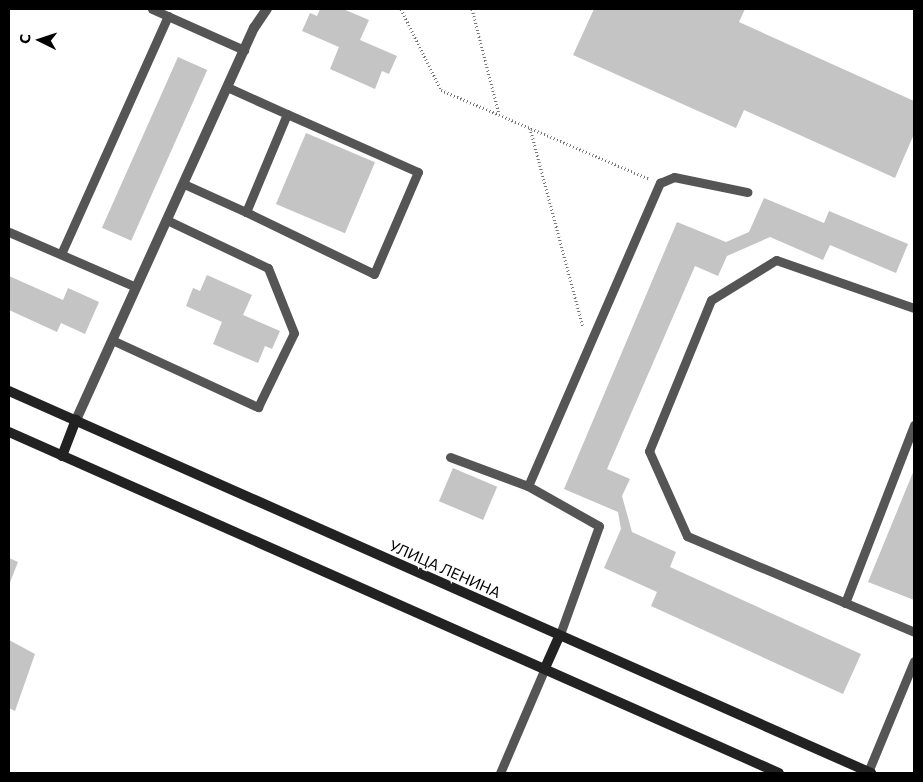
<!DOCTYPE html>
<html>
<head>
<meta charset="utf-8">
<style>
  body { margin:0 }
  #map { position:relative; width:923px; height:782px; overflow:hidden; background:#fff; font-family:Commissioner,sans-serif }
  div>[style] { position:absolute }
  .building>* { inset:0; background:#c4c4c4; transform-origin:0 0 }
  .path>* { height:3px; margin-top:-1.5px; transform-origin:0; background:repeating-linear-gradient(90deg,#777 0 1px,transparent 0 3.5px) }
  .lane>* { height:9px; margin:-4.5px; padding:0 4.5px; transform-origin:4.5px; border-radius:4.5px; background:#555 }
  .street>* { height:10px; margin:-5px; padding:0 5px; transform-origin:5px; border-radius:5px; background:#555 }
  .secondary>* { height:10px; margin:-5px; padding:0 5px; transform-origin:5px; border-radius:5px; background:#222 }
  span { translate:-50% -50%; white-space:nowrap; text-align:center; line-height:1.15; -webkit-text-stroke:4px #fff; paint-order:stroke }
  .street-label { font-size:15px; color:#000 }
  .frame { position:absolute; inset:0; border:10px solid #000; pointer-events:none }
  .north { position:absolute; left:15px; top:15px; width:50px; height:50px; -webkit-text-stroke:4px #fff; paint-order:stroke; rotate:274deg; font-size:14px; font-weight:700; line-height:20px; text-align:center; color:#000 }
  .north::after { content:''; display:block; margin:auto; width:18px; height:22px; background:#000; clip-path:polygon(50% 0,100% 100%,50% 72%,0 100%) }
</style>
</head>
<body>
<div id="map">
  <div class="building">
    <div style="clip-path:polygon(320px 9px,343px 9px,369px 20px,360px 40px,397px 56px,389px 74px,382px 71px,375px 89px,330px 69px,339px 47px,302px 31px,310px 13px,317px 16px)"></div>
    <div style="clip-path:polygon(594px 9px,745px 9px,739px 22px,914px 101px,914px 134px,895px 178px,744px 110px,736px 128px,573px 55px)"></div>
    <div style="left:178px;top:57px;width:32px;height:187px;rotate:24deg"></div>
    <div style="left:306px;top:133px;width:75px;height:77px;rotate:23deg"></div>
    <div style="clip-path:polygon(764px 198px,824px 223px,829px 211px,908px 244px,896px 273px,830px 245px,823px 260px,770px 237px,727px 256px,718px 276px,695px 266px,607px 469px,630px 479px,622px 496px,632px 532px,676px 552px,670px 567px,861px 654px,843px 694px,651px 606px,657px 592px,604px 568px,621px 529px,618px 512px,564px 489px,677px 222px,726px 242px,749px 232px)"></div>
    <div style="clip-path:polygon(207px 275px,252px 295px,243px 315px,280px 331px,272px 349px,265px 346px,258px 363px,213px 344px,222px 322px,186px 306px,193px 288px,200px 291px)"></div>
    <div style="clip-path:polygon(9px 276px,63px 300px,68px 288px,99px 302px,85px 334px,61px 323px,57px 332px,9px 310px)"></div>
    <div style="left:453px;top:468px;width:48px;height:36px;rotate:23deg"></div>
    <div style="clip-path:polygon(914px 470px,914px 600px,868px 582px)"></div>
    <div style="clip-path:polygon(9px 558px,18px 562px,9px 585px)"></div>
    <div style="clip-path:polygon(9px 640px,35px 654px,15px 711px,9px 708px)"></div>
  </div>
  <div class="path">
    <div style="left:401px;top:9px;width:90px;rotate:63.7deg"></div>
    <div style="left:441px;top:90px;width:227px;rotate:23.1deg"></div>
    <div style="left:472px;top:9px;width:108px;rotate:75.6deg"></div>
    <div style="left:530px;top:128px;width:206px;rotate:75.1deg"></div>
  </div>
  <div class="lane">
    <div style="left:152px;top:9px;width:101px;rotate:24deg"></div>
    <div style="left:184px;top:184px;width:68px;rotate:24.3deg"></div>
    <div style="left:246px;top:212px;width:106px;rotate:-67.3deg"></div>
    <div style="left:287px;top:114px;width:66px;rotate:-155.8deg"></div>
    <div style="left:246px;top:212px;width:142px;rotate:25.8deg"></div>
    <div style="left:374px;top:274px;width:111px;rotate:-66.7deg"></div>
    <div style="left:418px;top:172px;width:143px;rotate:-156.1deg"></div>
    <div style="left:9px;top:232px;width:138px;rotate:23.4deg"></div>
    <div style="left:61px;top:254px;width:261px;rotate:-65.8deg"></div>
    <div style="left:914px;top:308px;width:146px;rotate:-160.8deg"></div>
    <div style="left:776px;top:260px;width:76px;rotate:148.4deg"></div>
    <div style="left:711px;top:300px;width:163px;rotate:112.3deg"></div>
    <div style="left:649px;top:451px;width:93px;rotate:65.9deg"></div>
    <div style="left:687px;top:536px;width:246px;rotate:22.9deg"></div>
    <div style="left:112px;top:340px;width:161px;rotate:24.7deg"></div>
    <div style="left:258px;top:407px;width:82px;rotate:-64.1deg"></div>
    <div style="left:294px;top:333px;width:70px;rotate:-111.8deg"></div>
    <div style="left:268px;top:268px;width:112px;rotate:-154.6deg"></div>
    <div style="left:450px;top:457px;width:83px;rotate:20.4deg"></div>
    <div style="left:845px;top:603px;width:191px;rotate:-68.8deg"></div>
    <div style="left:559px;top:637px;width:118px;rotate:-70.2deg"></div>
    <div style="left:599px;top:526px;width:81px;rotate:-150.6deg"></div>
    <div style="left:528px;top:486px;width:331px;rotate:-66.5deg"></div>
    <div style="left:660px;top:183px;width:15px;rotate:-23deg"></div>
    <div style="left:674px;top:177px;width:75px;rotate:11.6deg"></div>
    <div style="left:868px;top:772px;width:120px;rotate:-67.5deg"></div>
    <div style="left:500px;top:773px;width:114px;rotate:-66.8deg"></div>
  </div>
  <div class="street">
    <div style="left:76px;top:420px;width:431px;rotate:-65.6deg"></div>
    <div style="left:254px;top:28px;width:23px;rotate:-56deg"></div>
  </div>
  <div class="secondary">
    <div style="left:9px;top:391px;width:943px;rotate:23.9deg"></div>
    <div style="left:9px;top:432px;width:842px;rotate:23.89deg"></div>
    <div style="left:62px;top:456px;width:39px;rotate:-69deg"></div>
    <div style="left:545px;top:668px;width:34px;rotate:-66deg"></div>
  </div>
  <div class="street-label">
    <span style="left:445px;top:569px;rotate:24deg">УЛИЦА ЛЕНИНА</span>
  </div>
  <div class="frame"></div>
  <div class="north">С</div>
</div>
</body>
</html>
